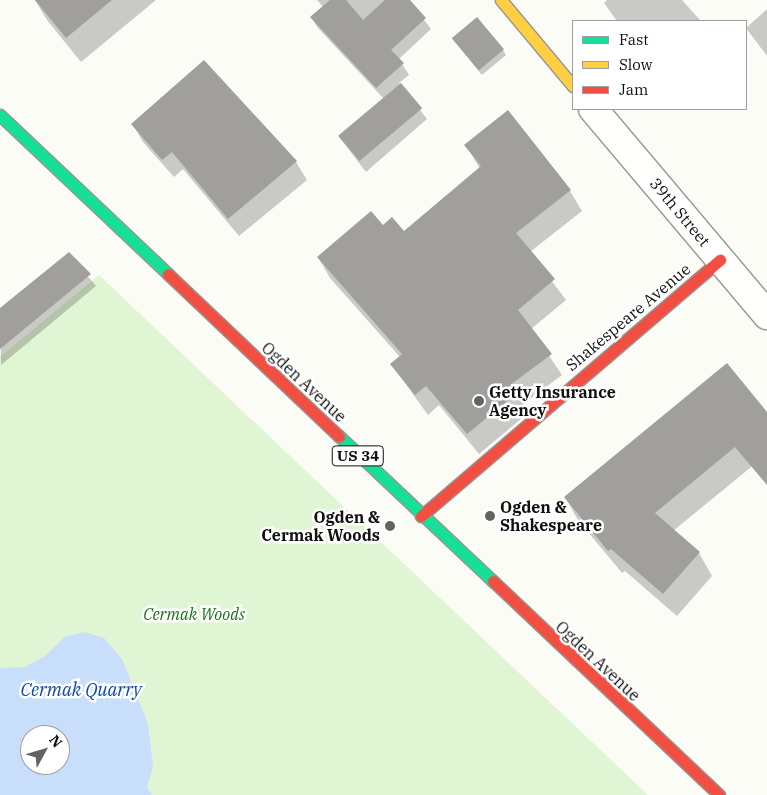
<!DOCTYPE html>
<html>
<head>
<meta charset="utf-8">
<style>
  body { margin:0 }
  #map { position:relative; width:767px; height:795px; overflow:hidden; background:#fcfcf7; font-family:"IBM Plex Serif",serif }
  div>[style] { position:absolute }
  .green>* { inset:0; background:#e0f5d4 }
  .water>* { inset:0; background:#c8defb }
  .shadow>* { inset:0; background:#0003 }
  .building>* { inset:0; background:#a19f9b; transform-origin:0 0 }
  .roads { filter:drop-shadow(1px 0 #969694) drop-shadow(-1px 0 #969694) drop-shadow(0 1px #969694) drop-shadow(0 -1px #969694) }
  .street>* { height:28px; margin:-14px; padding:0 14px; transform-origin:14px; border-radius:14px; background:#fffffe }
  .fast>* { height:11px; margin:-5.5px; padding:0 5.5px; transform-origin:5.5px; border-radius:5.5px; background:#16e098 }
  .slow>* { height:11px; margin:-5.5px; padding:0 5.5px; transform-origin:5.5px; border-radius:5.5px; background:#ffcf43 }
  .jam>* { height:11px; margin:-5.5px; padding:0 5.5px; transform-origin:5.5px; border-radius:5.5px; background:#f24e42 }
  .dots>* { width:14px; height:14px; translate:-50% -50%; box-sizing:border-box; border:2px solid #fff; border-radius:50% }
  span { translate:-50% -50%; white-space:nowrap; text-align:center; line-height:1.15; -webkit-text-stroke:5px #fff; paint-order:stroke }
  .shield-label span { padding:1px 4px; background:#fff; border:1px solid; border-radius:4px; -webkit-text-stroke-width:0 }
  .shield-label { font-size:15px; color:#101010; font-weight:700 }
  .street-label { font-size:16px; color:#101010 }
  .poi-label { font-size:16px; color:#101010; font-weight:700 }
  .left { translate:0 -50%; text-align:left }
  .right { translate:-100% -50%; text-align:right }
  .park-label { font-size:16px; color:#187118; font-style:italic }
  .water-label { font-size:18px; color:#0a46b2; font-style:italic }
  .legend { position:absolute; left:572px; top:20px; width:175px; height:90px; box-sizing:border-box; background:#fff; border:1px solid #9f9f9f; margin:0; padding:6px 9px; list-style:none; font-size:15px; color:#101010 }
  .legend li { display:flex; align-items:center; gap:10px; height:25px }
  .legend b { width:25px; border:1px solid #9f9f9f }
  .north { position:absolute; left:20px; top:725px; width:50px; height:50px; box-sizing:border-box; background:#fff; border:1px solid #9f9f9f; border-radius:50%; rotate:51deg; font-size:14px; font-weight:700; line-height:20px; text-align:center; color:#101010 }
  .north::after { content:''; display:block; margin:auto; width:18px; height:22px; background:#636361; clip-path:polygon(50% 0,100% 100%,50% 72%,0 100%) }
</style>
</head>
<body>
<div id="map">
  <div class="green">
    <div style="clip-path:polygon(evenodd,99px 275px,648px 795px,0 795px,0 357px,99px 275px,30px 735px,60px 735px,60px 765px,30px 765px,30px 735px)"></div>
  </div>
  <div class="water">
    <div style="clip-path:polygon(evenodd,85px 632px,104px 638px,122px 659px,148px 724px,153px 767px,147px 787px,152px 795px,0 795px,0 668px,25px 667px,45px 656px,65px 637px,85px 632px,30px 735px,60px 735px,60px 765px,30px 765px,30px 735px)"></div>
  </div>
  <div class="shadow">
    <div style="clip-path:polygon(35px 0,156px 0,81px 62px,47px 20px)"></div>
    <div style="clip-path:polygon(317px 0,409px 0,431px 29px,399px 59px,409px 75px,399px 83px,427px 119px,366px 172px,339px 137px,384px 99px,318px 28px,311px 17px,323px 7px)"></div>
    <div style="clip-path:polygon(607px 0,682px 0,701px 21px,617px 21px,604px 3px)"></div>
    <div style="clip-path:polygon(767px 9px,767px 56px,746px 28px)"></div>
    <div style="clip-path:polygon(453px 39px,503px 50px,506px 55px,482px 75px)"></div>
    <div style="clip-path:polygon(204px 62px,296px 162px,307px 180px,239px 236px,183px 169px,174px 177px,143px 142px,133px 125px)"></div>
    <div style="clip-path:polygon(466px 145px,570px 191px,582px 211px,530px 252px,566px 300px,531px 329px,562px 375px,522px 405px,527px 414px,479px 454px,439px 405px,428px 415px,392px 365px,400px 357px,330px 278px,318px 257px,383px 227px,404px 233px,480px 169px)"></div>
    <div style="clip-path:polygon(69px 254px,96px 286px,1px 365px,0 310px)"></div>
    <div style="clip-path:polygon(767px 414px,767px 454px,673px 531px,699px 553px,712px 576px,677px 616px,625px 571px,622px 573px,578px 520px,565px 497px)"></div>
  </div>
  <div class="building">
    <div style="clip-path:polygon(35px 0,112px 0,66px 38px)"></div>
    <div style="clip-path:polygon(330px 0,346px 0,363px 20px,385px 0,410px 0,426px 18px,391px 50px,404px 63px,376px 88px,310px 17px)"></div>
    <div style="left:477px;top:17px;width:42px;height:33px;rotate:50deg"></div>
    <div style="clip-path:polygon(204px 60px,297px 161px,228px 219px,172px 152px,162px 160px,131px 124px)"></div>
    <div style="left:401px;top:83px;width:33px;height:82px;rotate:50deg"></div>
    <div style="clip-path:polygon(508px 110px,571px 190px,516px 233px,555px 279px,518px 310px,552px 354px,510px 385px,517px 393px,467px 434px,426px 386px,415px 395px,390px 364px,402px 354px,317px 257px,371px 211px,383px 225px,392px 217px,404px 231px,481px 166px,464px 145px)"></div>
    <div style="clip-path:polygon(69px 252px,91px 274px,0 349px,0 308px)"></div>
    <div style="clip-path:polygon(727px 363px,767px 412px,767px 485px,735px 447px,655px 513px,700px 552px,663px 594px,611px 549px,608px 551px,564px 497px)"></div>
  </div>
  <div class="roads">
    <div class="street">
      <div style="left:593px;top:109px;width:270px;rotate:49.8deg"></div>
    </div>
    <div class="fast">
      <div style="left:0;top:115px;width:231px;rotate:43.4deg"></div>
      <div style="left:339px;top:436px;width:212px;rotate:43.3deg"></div>
    </div>
    <div class="slow">
      <div style="left:501px;top:0;width:112px;rotate:50.1deg"></div>
    </div>
    <div class="jam">
      <div style="left:168px;top:274px;width:236px;rotate:43.5deg"></div>
      <div style="left:421px;top:516px;width:394px;rotate:-40.6deg"></div>
      <div style="left:493px;top:581px;width:311px;rotate:43.4deg"></div>
    </div>
  </div>
  <div class="dots">
    <div style="left:479px;top:401px;background:#636361"></div>
    <div style="left:490px;top:516px;background:#636361"></div>
    <div style="left:390px;top:526px;background:#636361"></div>
  </div>
  <div class="shield-label">
    <span style="left:358px;top:456px">US 34</span>
  </div>
  <div class="street-label">
    <span style="left:680px;top:212px;rotate:50deg">39th Street</span>
    <span style="left:628px;top:317px;rotate:-40deg">Shakespeare Avenue</span>
    <span style="left:304px;top:382px;rotate:43deg">Ogden Avenue</span>
    <span style="left:598px;top:661px;rotate:43deg">Ogden Avenue</span>
  </div>
  <div class="poi-label">
    <span class="left" style="left:489px;top:401px">Getty Insurance<br>Agency</span>
    <span class="left" style="left:500px;top:516px">Ogden &amp;<br>Shakespeare</span>
    <span class="right" style="left:380px;top:526px">Ogden &amp;<br>Cermak Woods</span>
  </div>
  <div class="park-label">
    <span style="left:194px;top:614px">Cermak Woods</span>
  </div>
  <div class="water-label">
    <span style="left:81px;top:690px">Cermak Quarry</span>
  </div>
  <ul class="legend">
  <li><b style="height:6px;background:#16e098"></b>Fast</li>
  <li><b style="height:6px;background:#ffcf43"></b>Slow</li>
  <li><b style="height:6px;background:#f24e42"></b>Jam</li>
  </ul>
  <div class="north">N</div>
</div>
</body>
</html>
